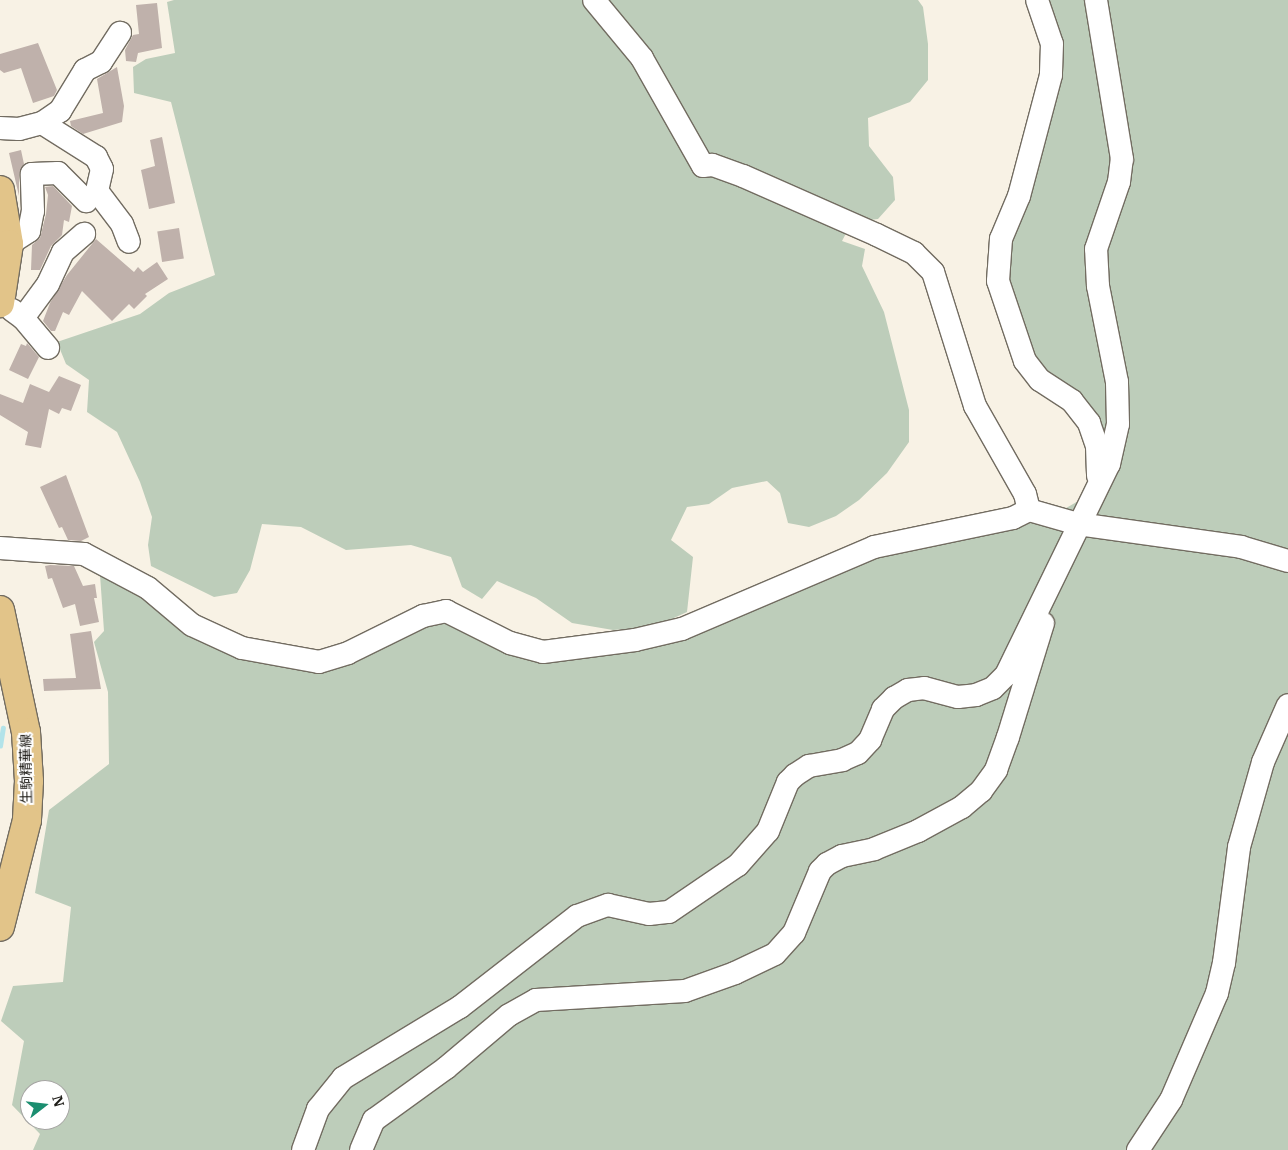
<!DOCTYPE html>
<html>
<head>
<meta charset="utf-8">
<style>
  body { margin:0 }
  #map { position:relative; width:1288px; height:1150px; overflow:hidden; background:#f8f2e5; font-family:"IBM Plex Serif","Noto Sans JP",serif }
  div>[style] { position:absolute }
  .green>* { inset:0; background:#bdcdba }
  .stream>* { height:4.5px; margin:-2.25px; padding:0 2.25px; transform-origin:2.25px; border-radius:2.25px; background:#b3e3e9 }
  .building>* { inset:0; background:#bfb1ab; transform-origin:0 0 }
  .roads { filter:drop-shadow(1px 0 #726c61) drop-shadow(-1px 0 #726c61) drop-shadow(0 1px #726c61) drop-shadow(0 -1px #726c61) }
  .minor>* { height:22px; margin:-11px; padding:0 11px; transform-origin:11px; border-radius:11px; background:#fff }
  .major>* { height:28px; margin:-14px; padding:0 14px; transform-origin:14px; border-radius:14px; background:#e2c489 }
  span { translate:-50% -50%; white-space:nowrap; text-align:center; line-height:1.15; -webkit-text-stroke:4px #fff; paint-order:stroke }
  .street-label { font-size:14px; color:#1e1c17 }
  .north { position:absolute; left:20px; top:1080px; width:50px; height:50px; box-sizing:border-box; background:#fff; border:1px solid #a5a4a2; border-radius:50%; rotate:74deg; font-size:14px; font-weight:700; line-height:20px; text-align:center; color:#1e1c17 }
  .north::after { content:''; display:block; margin:auto; width:18px; height:22px; background:#1b8e70; clip-path:polygon(50% 0,100% 100%,50% 72%,0 100%) }
</style>
</head>
<body>
<div id="map">
  <div class="green">
    <div style="clip-path:polygon(174px 0,918px 0,923px 7px,928px 44px,928px 80px,910px 102px,868px 118px,869px 146px,893px 177px,895px 200px,878px 219px,852px 222px,842px 241px,865px 249px,862px 266px,884px 312px,909px 410px,909px 442px,887px 473px,859px 500px,836px 516px,809px 527px,788px 523px,780px 493px,767px 481px,732px 488px,709px 504px,687px 507px,671px 540px,693px 557px,687px 612px,654px 627px,613px 630px,572px 623px,536px 598px,497px 581px,482px 599px,462px 587px,451px 557px,411px 545px,346px 550px,301px 527px,262px 524px,250px 570px,237px 593px,214px 597px,151px 566px,148px 545px,152px 517px,140px 482px,117px 432px,87px 412px,89px 380px,66px 364px,57px 342px,140px 314px,169px 293px,215px 275px,171px 102px,134px 93px,133px 67px,146px 59px,175px 53px,167px 2px)"></div>
    <div style="clip-path:polygon(1040px 0,1288px 0,1288px 555px,1061px 511px,1099px 489px,1102px 459px,1042px 377px,1002px 281px,1051px 91px)"></div>
    <div style="clip-path:polygon(evenodd,1032px 517px,1067px 530px,1001px 672px,974px 690px,925px 682px,861px 743px,816px 758px,756px 838px,667px 906px,620px 899px,372px 1052px,297px 1150px,33px 1150px,40px 1134px,12px 1105px,24px 1041px,1px 1021px,13px 986px,63px 982px,71px 907px,35px 893px,49px 810px,109px 764px,108px 692px,94px 642px,104px 631px,100px 575px,276px 662px,445px 617px,587px 653px,876px 553px,1032px 517px,30px 1090px,60px 1090px,60px 1120px,30px 1120px,30px 1090px)"></div>
    <div style="clip-path:polygon(1084px 530px,1240px 554px,1288px 569px,1288px 1150px,308px 1150px,330px 1100px,589px 914px,637px 916px,741px 868px,792px 785px,825px 767px,903px 697px,977px 700px)"></div>
  </div>
  <div class="stream">
    <div style="left:0;top:746px;width:18px;rotate:-81deg"></div>
  </div>
  <div class="building">
    <div style="clip-path:polygon(157px 3px,162px 48px,138px 53px,136px 62px,126px 61px,125px 50px,133px 35px,139px 34px,136px 5px)"></div>
    <div style="clip-path:polygon(38px 43px,57px 90px,54px 96px,33px 103px,21px 68px,4px 73px,0 70px,0 54px)"></div>
    <div style="clip-path:polygon(117px 67px,124px 106px,122px 122px,83px 134px,71px 126px,70px 121px,103px 113px,97px 79px)"></div>
    <div style="clip-path:polygon(162px 137px,175px 203px,149px 209px,141px 170px,155px 166px,150px 140px)"></div>
    <div style="clip-path:polygon(21px 150px,24px 164px,19px 174px,19px 196px,9px 153px)"></div>
    <div style="clip-path:polygon(53px 186px,72px 206px,69px 222px,64px 220px,62px 235px,51px 246px,40px 270px,31px 270px,32px 245px,40px 238px,46px 214px,48px 195px,45px 187px)"></div>
    <div style="left:179px;top:228px;width:31px;height:22px;rotate:81deg"></div>
    <div style="clip-path:polygon(96px 239px,134px 272px,138px 267px,143px 272px,157px 262px,168px 279px,145px 294px,147px 296px,134px 309px,129px 304px,112px 321px,82px 291px,69px 315px,63px 312px,55px 331px,51px 331px,43px 321px,50px 303px,67px 275px)"></div>
    <div style="clip-path:polygon(27px 343px,39px 357px,28px 379px,9px 370px,21px 344px,26px 346px)"></div>
    <div style="clip-path:polygon(59px 376px,81px 385px,71px 411px,62px 408px,59px 414px,49px 409px,41px 448px,25px 445px,28px 432px,0 415px,0 394px,23px 403px,30px 384px,49px 392px)"></div>
    <div style="clip-path:polygon(66px 475px,89px 537px,81px 541px,68px 540px,62px 527px,59px 528px,40px 487px)"></div>
    <div style="clip-path:polygon(50px 565px,74px 566px,83px 586px,95px 584px,97px 598px,94px 598px,99px 622px,80px 626px,75px 604px,63px 608px,52px 578px,48px 579px,45px 566px)"></div>
    <div style="clip-path:polygon(91px 631px,101px 689px,44px 691px,43px 679px,76px 678px,70px 634px)"></div>
  </div>
  <div class="roads">
    <div class="minor">
      <div style="left:1037px;top:0;width:46px;rotate:71.2deg"></div>
      <div style="left:1052px;top:44px;width:31px;rotate:92deg"></div>
      <div style="left:1051px;top:75px;width:125px;rotate:104.8deg"></div>
      <div style="left:1019px;top:196px;width:47px;rotate:112.7deg"></div>
      <div style="left:1001px;top:239px;width:42px;rotate:94.1deg"></div>
      <div style="left:998px;top:281px;width:84px;rotate:71.4deg"></div>
      <div style="left:1025px;top:361px;width:24px;rotate:52deg"></div>
      <div style="left:1040px;top:380px;width:38px;rotate:33deg"></div>
      <div style="left:1072px;top:401px;width:28px;rotate:52deg"></div>
      <div style="left:1089px;top:423px;width:24px;rotate:71deg"></div>
      <div style="left:1097px;top:446px;width:30px;rotate:88deg"></div>
      <div style="left:42px;top:123px;width:22px;rotate:-34deg"></div>
      <div style="left:60px;top:111px;width:48px;rotate:-58.6deg"></div>
      <div style="left:85px;top:70px;width:18px;rotate:-27deg"></div>
      <div style="left:101px;top:62px;width:35px;rotate:-57deg"></div>
      <div style="left:0;top:128px;width:19px;rotate:3deg"></div>
      <div style="left:19px;top:129px;width:24px;rotate:-15deg"></div>
      <div style="left:42px;top:123px;width:64px;rotate:32.2deg"></div>
      <div style="left:96px;top:157px;width:13px;rotate:63deg"></div>
      <div style="left:102px;top:169px;width:23px;rotate:103deg"></div>
      <div style="left:97px;top:191px;width:41px;rotate:52.9deg"></div>
      <div style="left:122px;top:224px;width:19px;rotate:69deg"></div>
      <div style="left:9px;top:244px;width:24px;rotate:-33deg"></div>
      <div style="left:29px;top:231px;width:20px;rotate:-79deg"></div>
      <div style="left:33px;top:211px;width:37px;rotate:-92deg"></div>
      <div style="left:32px;top:174px;width:26px;rotate:-2deg"></div>
      <div style="left:58px;top:173px;width:40px;rotate:45deg"></div>
      <div style="left:12px;top:310px;width:14px;rotate:36deg"></div>
      <div style="left:23px;top:318px;width:39px;rotate:50deg"></div>
      <div style="left:23px;top:318px;width:42px;rotate:-53.7deg"></div>
      <div style="left:48px;top:284px;width:35px;rotate:-65deg"></div>
      <div style="left:63px;top:252px;width:28px;rotate:-41deg"></div>
      <div style="left:1029px;top:510px;width:51px;rotate:15.9deg"></div>
      <div style="left:1078px;top:524px;width:165px;rotate:8deg"></div>
      <div style="left:1241px;top:547px;width:49px;rotate:16.6deg"></div>
      <div style="left:0;top:548px;width:84px;rotate:4.1deg"></div>
      <div style="left:84px;top:554px;width:72px;rotate:28deg"></div>
      <div style="left:148px;top:588px;width:57px;rotate:40.1deg"></div>
      <div style="left:192px;top:625px;width:55px;rotate:24.7deg"></div>
      <div style="left:242px;top:648px;width:78px;rotate:10.3deg"></div>
      <div style="left:319px;top:662px;width:30px;rotate:-17deg"></div>
      <div style="left:348px;top:653px;width:84px;rotate:-26.3deg"></div>
      <div style="left:423px;top:616px;width:24px;rotate:-12deg"></div>
      <div style="left:446px;top:611px;width:72px;rotate:26.6deg"></div>
      <div style="left:510px;top:643px;width:34px;rotate:15deg"></div>
      <div style="left:543px;top:652px;width:93px;rotate:-7.4deg"></div>
      <div style="left:635px;top:640px;width:48px;rotate:-13.2deg"></div>
      <div style="left:682px;top:629px;width:209px;rotate:-23.1deg"></div>
      <div style="left:874px;top:547px;width:142px;rotate:-11.8deg"></div>
      <div style="left:1013px;top:518px;width:18px;rotate:-27deg"></div>
      <div style="left:1029px;top:510px;width:16px;rotate:-104deg"></div>
      <div style="left:1025px;top:494px;width:101px;rotate:-119.6deg"></div>
      <div style="left:975px;top:406px;width:140px;rotate:-107.4deg"></div>
      <div style="left:933px;top:272px;width:27px;rotate:-135deg"></div>
      <div style="left:914px;top:253px;width:41px;rotate:-154.1deg"></div>
      <div style="left:877px;top:235px;width:146px;rotate:-156.2deg"></div>
      <div style="left:743px;top:176px;width:33px;rotate:-160deg"></div>
      <div style="left:712px;top:165px;width:9px;rotate:174deg"></div>
      <div style="left:703px;top:166px;width:124px;rotate:-119.5deg"></div>
      <div style="left:642px;top:58px;width:75px;rotate:-129.6deg"></div>
      <div style="left:303px;top:1150px;width:44px;rotate:-69.9deg"></div>
      <div style="left:318px;top:1109px;width:40px;rotate:-51deg"></div>
      <div style="left:343px;top:1078px;width:137px;rotate:-31.3deg"></div>
      <div style="left:460px;top:1007px;width:148px;rotate:-37.9deg"></div>
      <div style="left:577px;top:916px;width:33px;rotate:-20deg"></div>
      <div style="left:608px;top:905px;width:42px;rotate:12.4deg"></div>
      <div style="left:649px;top:914px;width:20px;rotate:-6deg"></div>
      <div style="left:669px;top:912px;width:83px;rotate:-34.3deg"></div>
      <div style="left:738px;top:865px;width:45px;rotate:-48.6deg"></div>
      <div style="left:768px;top:831px;width:53px;rotate:-67.8deg"></div>
      <div style="left:788px;top:782px;width:10px;rotate:-45deg"></div>
      <div style="left:795px;top:775px;width:17px;rotate:-33deg"></div>
      <div style="left:809px;top:766px;width:34px;rotate:-10deg"></div>
      <div style="left:842px;top:760px;width:17px;rotate:-24deg"></div>
      <div style="left:858px;top:753px;width:18px;rotate:-47deg"></div>
      <div style="left:870px;top:740px;width:34px;rotate:-67deg"></div>
      <div style="left:883px;top:709px;width:16px;rotate:-45deg"></div>
      <div style="left:894px;top:698px;width:16px;rotate:-30deg"></div>
      <div style="left:908px;top:690px;width:16px;rotate:-7deg"></div>
      <div style="left:924px;top:688px;width:35px;rotate:15deg"></div>
      <div style="left:958px;top:697px;width:18px;rotate:-6deg"></div>
      <div style="left:976px;top:695px;width:18px;rotate:-22deg"></div>
      <div style="left:993px;top:688px;width:18px;rotate:-45deg"></div>
      <div style="left:1006px;top:675px;width:235px;rotate:-64deg"></div>
      <div style="left:1109px;top:464px;width:41px;rotate:-77.3deg"></div>
      <div style="left:1118px;top:424px;width:42px;rotate:-91.4deg"></div>
      <div style="left:1117px;top:382px;width:98px;rotate:-101.2deg"></div>
      <div style="left:1098px;top:286px;width:37px;rotate:-93deg"></div>
      <div style="left:1096px;top:249px;width:71px;rotate:-71.1deg"></div>
      <div style="left:1119px;top:182px;width:23px;rotate:-83deg"></div>
      <div style="left:1122px;top:159px;width:161px;rotate:-99.3deg"></div>
      <div style="left:361px;top:1150px;width:33px;rotate:-67deg"></div>
      <div style="left:374px;top:1120px;width:89px;rotate:-35.8deg"></div>
      <div style="left:446px;top:1068px;width:82px;rotate:-40.1deg"></div>
      <div style="left:509px;top:1015px;width:31px;rotate:-29deg"></div>
      <div style="left:536px;top:1000px;width:149px;rotate:-3.5deg"></div>
      <div style="left:685px;top:991px;width:53px;rotate:-19.8deg"></div>
      <div style="left:735px;top:973px;width:44px;rotate:-25.4deg"></div>
      <div style="left:775px;top:954px;width:28px;rotate:-48deg"></div>
      <div style="left:794px;top:933px;width:67px;rotate:-67.2deg"></div>
      <div style="left:820px;top:871px;width:10px;rotate:-45deg"></div>
      <div style="left:827px;top:864px;width:17px;rotate:-28deg"></div>
      <div style="left:842px;top:856px;width:33px;rotate:-12deg"></div>
      <div style="left:874px;top:849px;width:48px;rotate:-22.2deg"></div>
      <div style="left:918px;top:831px;width:50px;rotate:-28.6deg"></div>
      <div style="left:962px;top:807px;width:25px;rotate:-40deg"></div>
      <div style="left:981px;top:791px;width:26px;rotate:-54deg"></div>
      <div style="left:996px;top:770px;width:35px;rotate:-70deg"></div>
      <div style="left:1008px;top:737px;width:119px;rotate:-72.9deg"></div>
      <div style="left:1138px;top:1150px;width:60px;rotate:-56.6deg"></div>
      <div style="left:1171px;top:1100px;width:116px;rotate:-66.7deg"></div>
      <div style="left:1217px;top:993px;width:31px;rotate:-77deg"></div>
      <div style="left:1224px;top:963px;width:117px;rotate:-82.6deg"></div>
      <div style="left:1239px;top:847px;width:88px;rotate:-74.2deg"></div>
      <div style="left:1263px;top:762px;width:62px;rotate:-66.3deg"></div>
    </div>
    <div class="major">
      <div style="left:0;top:190px;width:55px;rotate:80.5deg"></div>
      <div style="left:9px;top:244px;width:60px;rotate:98.7deg"></div>
      <div style="left:0;top:610px;width:125px;rotate:78deg"></div>
      <div style="left:26px;top:732px;width:49px;rotate:86.5deg"></div>
      <div style="left:29px;top:781px;width:39px;rotate:93deg"></div>
      <div style="left:27px;top:820px;width:110px;rotate:104.2deg"></div>
    </div>
  </div>
  <div class="street-label">
    <span style="left:26px;top:769px;rotate:-91deg">生駒精華線</span>
  </div>
  <div class="north">N</div>
</div>
</body>
</html>
